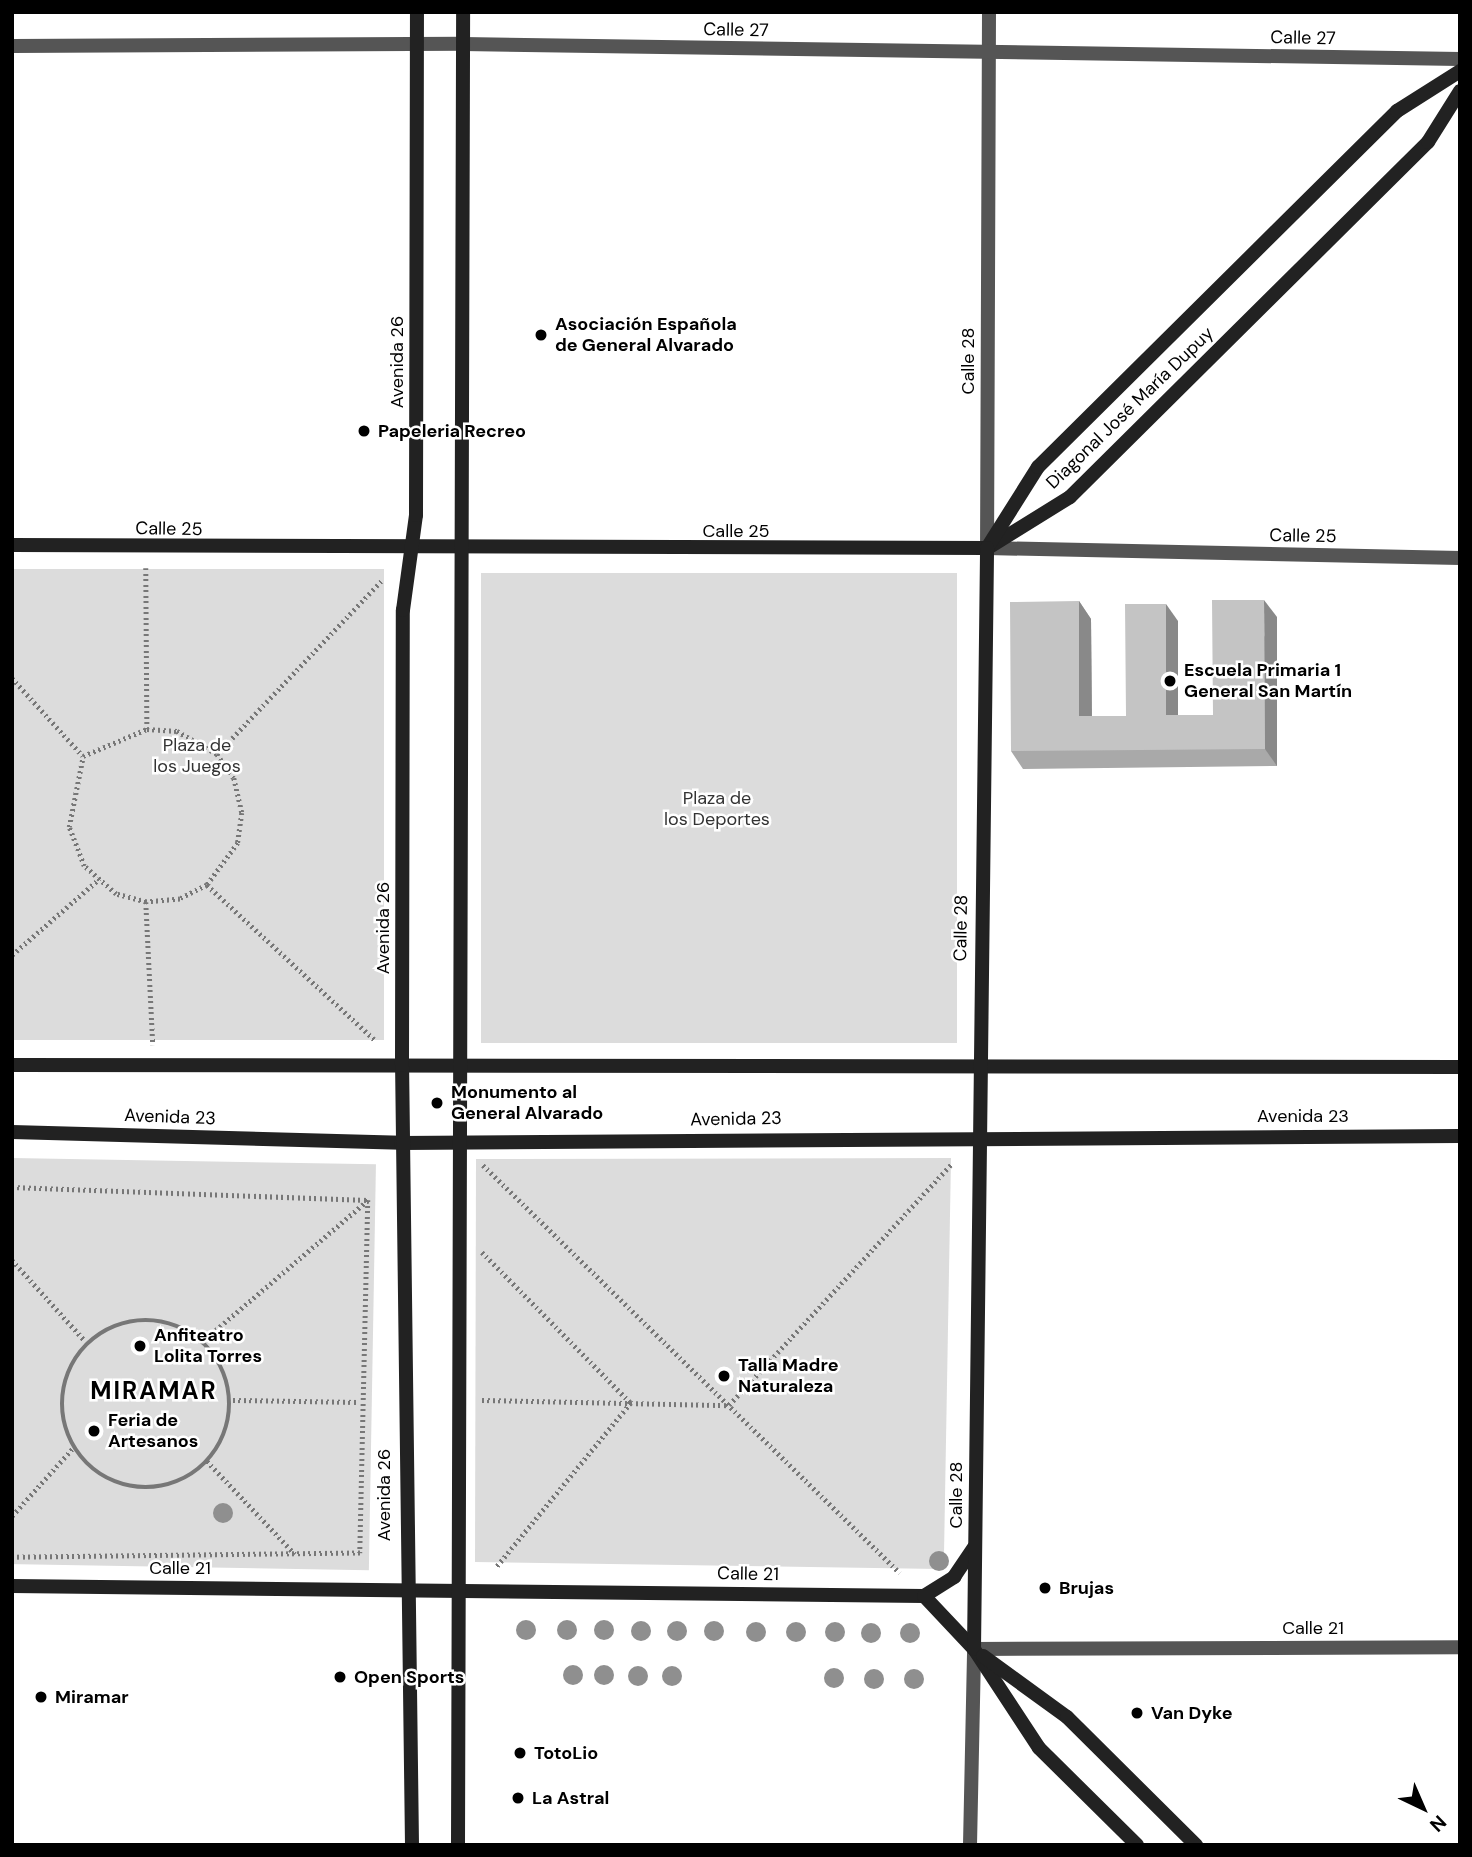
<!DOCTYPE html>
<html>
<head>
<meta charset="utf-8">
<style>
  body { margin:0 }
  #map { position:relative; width:1472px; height:1857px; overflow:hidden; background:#fff; font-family:"DM Sans",sans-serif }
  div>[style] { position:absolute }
  .green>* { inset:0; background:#dcdcdc; transform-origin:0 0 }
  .path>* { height:4.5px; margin-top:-2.25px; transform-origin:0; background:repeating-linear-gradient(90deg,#777 0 2px,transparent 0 5.5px) }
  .path>.ring { margin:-2.25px; padding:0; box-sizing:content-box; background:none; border:4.5px solid #777; border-radius:50% }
  .minor>* { height:14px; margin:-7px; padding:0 7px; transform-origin:7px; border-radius:7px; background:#555 }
  .secondary>* { height:14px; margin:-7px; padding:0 7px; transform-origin:7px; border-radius:7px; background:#222 }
  .trees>* { width:20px; height:20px; margin:-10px; border-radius:50%; background:#8f8f8f }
  .wall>* { inset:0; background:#a9a9a9 }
  .shaded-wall>* { inset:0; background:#898989 }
  .building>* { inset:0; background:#c4c4c4 }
  .dots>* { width:19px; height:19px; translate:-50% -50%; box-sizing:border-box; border:4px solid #fff; border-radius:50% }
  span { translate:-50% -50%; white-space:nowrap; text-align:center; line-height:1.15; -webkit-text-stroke:5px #fff; paint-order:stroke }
  .street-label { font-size:18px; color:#000 }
  .poi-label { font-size:18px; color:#000; font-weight:700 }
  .left { translate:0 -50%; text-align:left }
  .park-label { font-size:18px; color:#333 }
  .district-label { font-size:24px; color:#000; font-weight:700; letter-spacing:2px }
  .frame { position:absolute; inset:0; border:14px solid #000; pointer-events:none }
  .north { position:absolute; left:1388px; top:1773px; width:70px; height:70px; -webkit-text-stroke:5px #fff; paint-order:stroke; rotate:136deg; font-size:19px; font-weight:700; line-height:28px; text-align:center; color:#000 }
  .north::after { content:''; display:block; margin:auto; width:24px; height:32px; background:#000; clip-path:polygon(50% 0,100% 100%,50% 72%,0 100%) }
</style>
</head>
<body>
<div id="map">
  <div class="green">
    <div style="left:12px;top:569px;width:372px;height:471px"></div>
    <div style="left:481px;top:573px;width:476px;height:470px"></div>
    <div style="left:12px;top:1158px;width:364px;height:406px;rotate:1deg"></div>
    <div style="clip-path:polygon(951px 1158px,944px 1554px,939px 1569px,475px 1562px,476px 1159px)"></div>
  </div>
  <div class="path">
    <div style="left:146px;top:568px;width:161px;rotate:89.6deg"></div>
    <div style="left:12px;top:678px;width:105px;rotate:47.7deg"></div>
    <div style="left:147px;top:729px;width:30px;rotate:4deg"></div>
    <div style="left:177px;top:731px;width:46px;rotate:29.9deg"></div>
    <div style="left:217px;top:754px;width:29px;rotate:55deg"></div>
    <div style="left:234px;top:778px;width:36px;rotate:77deg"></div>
    <div style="left:242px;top:813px;width:30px;rotate:98deg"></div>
    <div style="left:238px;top:843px;width:52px;rotate:126.4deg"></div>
    <div style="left:207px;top:885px;width:30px;rotate:153deg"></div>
    <div style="left:180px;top:899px;width:34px;rotate:175deg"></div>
    <div style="left:146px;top:902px;width:31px;rotate:-165deg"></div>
    <div style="left:116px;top:894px;width:43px;rotate:-138.8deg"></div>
    <div style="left:84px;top:866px;width:42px;rotate:-111deg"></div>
    <div style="left:69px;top:827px;width:72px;rotate:-78.8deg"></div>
    <div style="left:83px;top:756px;width:69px;rotate:-22.9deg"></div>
    <div style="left:217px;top:754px;width:241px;rotate:-46.5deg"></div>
    <div style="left:207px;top:885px;width:230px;rotate:42.7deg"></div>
    <div style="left:146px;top:902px;width:143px;rotate:87.2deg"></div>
    <div style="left:12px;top:955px;width:116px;rotate:-41.1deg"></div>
    <div style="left:483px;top:1165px;width:583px;rotate:44.37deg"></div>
    <div style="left:12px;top:1187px;width:356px;rotate:2.1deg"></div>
    <div style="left:368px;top:1200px;width:353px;rotate:91.3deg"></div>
    <div style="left:360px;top:1553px;width:348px;rotate:179.3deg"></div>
    <div style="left:482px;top:1252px;width:212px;rotate:45.4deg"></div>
    <div style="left:631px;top:1403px;width:213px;rotate:129.3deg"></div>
    <div style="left:12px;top:1260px;width:110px;rotate:47.9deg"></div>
    <div class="ring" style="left:62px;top:1320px;width:163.5px;height:163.5px"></div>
    <div style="left:203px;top:1341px;width:217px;rotate:-40.5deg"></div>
    <div style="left:233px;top:1400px;width:125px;rotate:0.9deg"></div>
    <div style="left:482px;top:1400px;width:247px;rotate:1.2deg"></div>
    <div style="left:729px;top:1405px;width:329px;rotate:-47.3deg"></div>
    <div style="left:207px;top:1461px;width:128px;rotate:46.6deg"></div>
    <div style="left:12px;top:1516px;width:91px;rotate:-48.1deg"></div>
  </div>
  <div class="minor">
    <div style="left:989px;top:12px;width:536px;rotate:90.21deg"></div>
    <div style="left:987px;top:548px;width:473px;rotate:1.2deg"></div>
    <div style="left:12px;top:46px;width:451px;rotate:-0.3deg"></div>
    <div style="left:463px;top:44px;width:997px;rotate:0.86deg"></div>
    <div style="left:970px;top:1845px;width:196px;rotate:-88.8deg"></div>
    <div style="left:974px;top:1649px;width:486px;rotate:-0.2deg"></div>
  </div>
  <div class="secondary">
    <div style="left:12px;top:545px;width:975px;rotate:0.18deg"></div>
    <div style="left:991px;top:546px;width:93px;rotate:-31.8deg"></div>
    <div style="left:1070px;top:497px;width:504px;rotate:-44.76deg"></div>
    <div style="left:1428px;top:142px;width:60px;rotate:-57.9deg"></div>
    <div style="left:987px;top:548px;width:96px;rotate:-57.8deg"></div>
    <div style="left:1038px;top:467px;width:506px;rotate:-44.76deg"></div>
    <div style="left:1397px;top:111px;width:75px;rotate:-32.4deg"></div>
    <div style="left:12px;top:1065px;width:1448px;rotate:0.08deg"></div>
    <div style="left:12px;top:1132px;width:389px;rotate:1.6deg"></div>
    <div style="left:401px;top:1143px;width:1059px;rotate:-0.38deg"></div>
    <div style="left:12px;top:1586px;width:912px;rotate:0.63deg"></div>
    <div style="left:924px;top:1596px;width:73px;rotate:46.7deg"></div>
    <div style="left:974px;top:1649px;width:118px;rotate:56.7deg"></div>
    <div style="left:1039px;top:1748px;width:138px;rotate:44.7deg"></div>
    <div style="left:924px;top:1596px;width:36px;rotate:-32deg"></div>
    <div style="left:954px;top:1577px;width:36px;rotate:-56deg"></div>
    <div style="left:974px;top:1649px;width:1101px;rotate:-89.32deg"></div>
    <div style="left:983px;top:1656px;width:104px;rotate:36deg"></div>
    <div style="left:1067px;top:1717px;width:182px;rotate:44.8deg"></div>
    <div style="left:412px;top:1845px;width:780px;rotate:-90.73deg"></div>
    <div style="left:402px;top:1065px;width:455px;rotate:-89.9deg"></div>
    <div style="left:403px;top:610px;width:96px;rotate:-82.2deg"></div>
    <div style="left:416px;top:515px;width:503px;rotate:-89.89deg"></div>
    <div style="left:458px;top:1845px;width:1833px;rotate:-89.84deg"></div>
  </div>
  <div class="trees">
    <div style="left:223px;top:1513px"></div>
    <div style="left:939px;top:1561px"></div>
    <div style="left:526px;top:1630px"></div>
    <div style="left:567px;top:1630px"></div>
    <div style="left:604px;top:1630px"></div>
    <div style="left:641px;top:1631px"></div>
    <div style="left:677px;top:1631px"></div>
    <div style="left:714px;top:1631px"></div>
    <div style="left:756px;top:1632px"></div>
    <div style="left:796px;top:1632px"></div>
    <div style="left:835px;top:1632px"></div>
    <div style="left:871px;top:1633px"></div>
    <div style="left:910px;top:1633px"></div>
    <div style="left:573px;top:1675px"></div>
    <div style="left:604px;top:1675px"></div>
    <div style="left:638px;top:1676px"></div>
    <div style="left:672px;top:1676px"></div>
    <div style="left:834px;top:1678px"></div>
    <div style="left:874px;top:1679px"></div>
    <div style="left:914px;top:1679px"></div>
  </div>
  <div class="wall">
    <div style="clip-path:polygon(1079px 601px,1091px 619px,1092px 716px,1126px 716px,1178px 621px,1178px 715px,1213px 715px,1277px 617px,1277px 766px,1023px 769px,1011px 751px)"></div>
  </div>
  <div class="shaded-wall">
    <div style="clip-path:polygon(1264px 600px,1277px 617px,1277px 766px,1265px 749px)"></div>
    <div style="clip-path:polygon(1079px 601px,1091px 619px,1092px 734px,1079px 716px)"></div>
    <div style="clip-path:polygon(1166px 604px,1178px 621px,1178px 733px,1166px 715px)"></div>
  </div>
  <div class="building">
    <div style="clip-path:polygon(1212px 600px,1264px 600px,1265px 749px,1011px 751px,1010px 602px,1079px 601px,1079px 716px,1126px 716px,1125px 604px,1166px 604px,1166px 715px,1213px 715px)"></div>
  </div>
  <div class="dots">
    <div style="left:541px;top:335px;background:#000"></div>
    <div style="left:364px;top:431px;background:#000"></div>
    <div style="left:1170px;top:681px;background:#000"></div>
    <div style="left:437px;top:1103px;background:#000"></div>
    <div style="left:140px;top:1346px;background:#000"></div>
    <div style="left:724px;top:1376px;background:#000"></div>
    <div style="left:94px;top:1431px;background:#000"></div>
    <div style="left:1045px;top:1588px;background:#000"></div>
    <div style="left:340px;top:1677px;background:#000"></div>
    <div style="left:41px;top:1697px;background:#000"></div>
    <div style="left:1137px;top:1713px;background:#000"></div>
    <div style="left:520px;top:1753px;background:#000"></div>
    <div style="left:518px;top:1798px;background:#000"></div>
  </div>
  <div class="street-label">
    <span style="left:736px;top:30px;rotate:1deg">Calle 27</span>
    <span style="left:1303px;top:38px;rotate:1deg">Calle 27</span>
    <span style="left:968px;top:361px;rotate:-90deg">Calle 28</span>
    <span style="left:397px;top:362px;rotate:-90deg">Avenida 26</span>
    <span style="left:1130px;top:408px;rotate:-44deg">Diagonal José María Dupuy</span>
    <span style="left:169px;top:529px;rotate:1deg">Calle 25</span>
    <span style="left:736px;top:531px">Calle 25</span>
    <span style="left:1303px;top:536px;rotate:1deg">Calle 25</span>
    <span style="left:383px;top:928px;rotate:-90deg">Avenida 26</span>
    <span style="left:961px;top:928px;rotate:-89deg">Calle 28</span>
    <span style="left:1303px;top:1116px">Avenida 23</span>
    <span style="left:170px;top:1117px;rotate:2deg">Avenida 23</span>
    <span style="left:736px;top:1119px;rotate:-1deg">Avenida 23</span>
    <span style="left:384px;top:1495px;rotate:-90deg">Avenida 26</span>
    <span style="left:956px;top:1495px;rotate:-90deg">Calle 28</span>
    <span style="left:180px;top:1568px">Calle 21</span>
    <span style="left:748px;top:1574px;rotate:1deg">Calle 21</span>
    <span style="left:1313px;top:1628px">Calle 21</span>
  </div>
  <div class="poi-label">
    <span class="left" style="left:555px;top:335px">Asociación Española<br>de General Alvarado</span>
    <span class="left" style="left:378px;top:431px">Papeleria Recreo</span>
    <span class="left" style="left:1184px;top:681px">Escuela Primaria 1<br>General San Martín</span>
    <span class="left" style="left:451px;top:1103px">Monumento al<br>General Alvarado</span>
    <span class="left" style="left:154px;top:1346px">Anfiteatro<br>Lolita Torres</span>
    <span class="left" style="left:738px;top:1376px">Talla Madre<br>Naturaleza</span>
    <span class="left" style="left:108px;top:1431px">Feria de<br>Artesanos</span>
    <span class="left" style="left:1059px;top:1588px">Brujas</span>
    <span class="left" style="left:354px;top:1677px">Open Sports</span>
    <span class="left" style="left:55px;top:1697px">Miramar</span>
    <span class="left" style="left:1151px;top:1713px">Van Dyke</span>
    <span class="left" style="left:534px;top:1753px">TotoLio</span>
    <span class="left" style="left:532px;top:1798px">La Astral</span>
  </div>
  <div class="park-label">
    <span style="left:197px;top:756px">Plaza de<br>los Juegos</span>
    <span style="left:717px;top:809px">Plaza de<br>los Deportes</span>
  </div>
  <div class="district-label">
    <span style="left:154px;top:1391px">MIRAMAR</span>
  </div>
  <div class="frame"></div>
  <div class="north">N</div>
</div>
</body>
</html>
